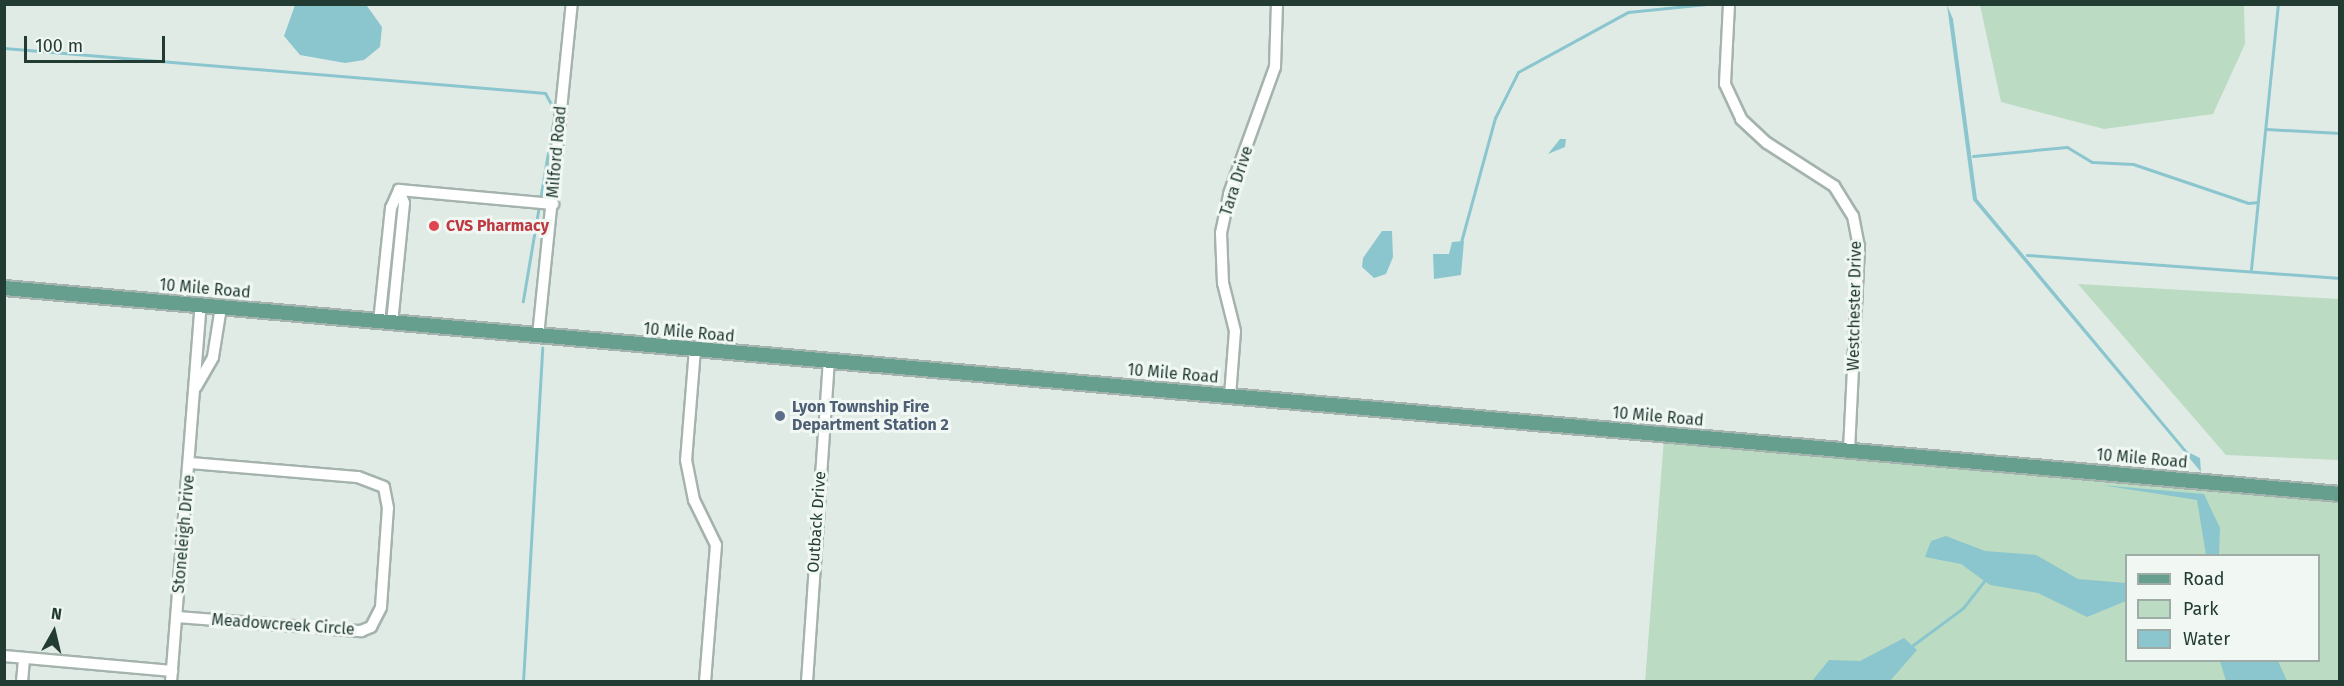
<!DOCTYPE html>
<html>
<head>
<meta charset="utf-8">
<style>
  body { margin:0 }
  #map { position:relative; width:2344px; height:686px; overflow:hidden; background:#e1ebe6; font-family:"Fira Sans",sans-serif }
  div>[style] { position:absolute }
  .green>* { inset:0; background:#bbdbc2 }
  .water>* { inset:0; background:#8bc6ce }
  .stream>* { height:3px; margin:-1.5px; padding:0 1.5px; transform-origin:1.5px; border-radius:1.5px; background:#8bc6ce }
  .roads { filter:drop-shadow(2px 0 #a4b3ad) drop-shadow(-2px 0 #a4b3ad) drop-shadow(0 2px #a4b3ad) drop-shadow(0 -2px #a4b3ad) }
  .minor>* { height:10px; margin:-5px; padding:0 5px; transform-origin:5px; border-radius:5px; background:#fff }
  .major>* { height:14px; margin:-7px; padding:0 7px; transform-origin:7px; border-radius:7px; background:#679f8e }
  .dots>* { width:16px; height:16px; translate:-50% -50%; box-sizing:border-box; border:3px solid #f1f8f4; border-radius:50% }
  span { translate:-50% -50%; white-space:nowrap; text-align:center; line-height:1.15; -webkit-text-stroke:6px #f1f8f4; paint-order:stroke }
  .street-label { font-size:16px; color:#223b33 }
  .health-label { font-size:16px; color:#be3a42; font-weight:700 }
  .left { translate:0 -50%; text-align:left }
  .service-label { font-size:16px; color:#4e5e75; font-weight:700 }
  .frame { position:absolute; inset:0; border:6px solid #223b33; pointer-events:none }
  .legend { position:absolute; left:2125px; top:554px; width:195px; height:108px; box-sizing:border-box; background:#f1f8f4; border:2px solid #9eaca7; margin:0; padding:8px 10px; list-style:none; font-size:18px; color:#223b33 }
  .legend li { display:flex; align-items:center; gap:12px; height:30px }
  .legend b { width:30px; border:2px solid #9eaca7 }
  .north { position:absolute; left:24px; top:602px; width:60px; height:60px; -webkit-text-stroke:4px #f1f8f4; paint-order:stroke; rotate:8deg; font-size:16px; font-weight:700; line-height:24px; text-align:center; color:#223b33 }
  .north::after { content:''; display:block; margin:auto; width:21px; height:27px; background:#223b33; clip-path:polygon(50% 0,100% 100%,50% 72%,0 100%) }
  .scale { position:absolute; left:24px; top:36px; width:141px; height:27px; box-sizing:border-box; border:3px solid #223b33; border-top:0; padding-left:8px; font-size:18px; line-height:21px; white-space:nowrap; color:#223b33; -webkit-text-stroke:4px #f1f8f4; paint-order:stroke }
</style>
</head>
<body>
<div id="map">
  <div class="green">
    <div style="clip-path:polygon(1980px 5px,2244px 5px,2245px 44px,2213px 114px,2104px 129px,2001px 102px)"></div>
    <div style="clip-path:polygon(2078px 284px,2339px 299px,2339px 460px,2226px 455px)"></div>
    <div style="clip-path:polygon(evenodd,1664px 438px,2339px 500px,2339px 681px,1645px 682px,1664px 438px,2126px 556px,2318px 556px,2318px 660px,2126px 660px,2126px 556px)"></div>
  </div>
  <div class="water">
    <div style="clip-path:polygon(295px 5px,367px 6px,382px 27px,380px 47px,364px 60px,345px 63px,300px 55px,284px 36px)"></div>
    <div style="clip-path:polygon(1947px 5px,1953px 19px,1977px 199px,2188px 452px,2200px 458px,2201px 472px,1973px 200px)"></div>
    <div style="clip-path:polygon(1560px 139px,1566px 139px,1565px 147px,1548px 154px)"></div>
    <div style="clip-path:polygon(1382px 231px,1392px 231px,1393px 257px,1386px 274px,1374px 278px,1362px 267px,1363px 258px)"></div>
    <div style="clip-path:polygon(1464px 241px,1461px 275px,1434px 279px,1433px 254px,1449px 254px,1452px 242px)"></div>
    <div style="clip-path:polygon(2101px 485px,2204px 494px,2220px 528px,2219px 555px,2206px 555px,2197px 500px)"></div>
    <div style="clip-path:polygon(1946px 536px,1985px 551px,2036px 555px,2078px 579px,2126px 583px,2126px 601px,2087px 617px,2038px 593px,1990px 585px,1961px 564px,1925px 557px,1931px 541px)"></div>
    <div style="clip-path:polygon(1904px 638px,1917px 650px,1890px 681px,1812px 681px,1829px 660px,1860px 661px)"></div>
    <div style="clip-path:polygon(2220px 661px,2278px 661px,2287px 681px,2226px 681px)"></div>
  </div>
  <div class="stream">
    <div style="left:4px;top:48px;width:543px;rotate:4.75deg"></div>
    <div style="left:545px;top:93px;width:21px;rotate:61deg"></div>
    <div style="left:555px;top:111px;width:193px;rotate:99.6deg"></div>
    <div style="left:2266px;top:129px;width:74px;rotate:3.1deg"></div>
    <div style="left:1973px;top:156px;width:94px;rotate:-5.5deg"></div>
    <div style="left:2067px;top:147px;width:29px;rotate:31deg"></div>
    <div style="left:2092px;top:162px;width:41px;rotate:2.8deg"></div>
    <div style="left:2133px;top:164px;width:121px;rotate:18.7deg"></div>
    <div style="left:2248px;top:203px;width:10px;rotate:-6deg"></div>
    <div style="left:1461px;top:242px;width:129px;rotate:-74.7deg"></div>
    <div style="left:1495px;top:118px;width:51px;rotate:-63.4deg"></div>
    <div style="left:1518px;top:72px;width:125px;rotate:-28.6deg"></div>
    <div style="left:1628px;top:12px;width:79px;rotate:-5.8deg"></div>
    <div style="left:2027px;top:255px;width:314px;rotate:4.2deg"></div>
    <div style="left:2251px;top:269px;width:266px;rotate:-84.2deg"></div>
    <div style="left:1913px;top:645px;width:62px;rotate:-36.5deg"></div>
    <div style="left:1963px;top:608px;width:36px;rotate:-52deg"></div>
    <div style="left:523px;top:682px;width:335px;rotate:-86.7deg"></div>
  </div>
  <div class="roads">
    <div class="minor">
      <div style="left:1729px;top:4px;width:80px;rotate:92.9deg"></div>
      <div style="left:1725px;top:84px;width:38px;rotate:65deg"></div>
      <div style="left:1741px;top:119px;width:35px;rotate:43deg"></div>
      <div style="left:1767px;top:143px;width:80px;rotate:32.7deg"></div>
      <div style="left:1834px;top:186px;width:36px;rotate:58deg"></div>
      <div style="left:1853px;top:216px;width:31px;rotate:79deg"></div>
      <div style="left:1859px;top:246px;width:204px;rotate:92.8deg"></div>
      <div style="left:399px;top:190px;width:155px;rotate:5.2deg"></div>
      <div style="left:379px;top:322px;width:115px;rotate:-84deg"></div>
      <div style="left:391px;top:208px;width:20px;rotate:-66deg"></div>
      <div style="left:399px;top:190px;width:14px;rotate:69deg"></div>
      <div style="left:404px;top:203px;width:121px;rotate:95.7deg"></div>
      <div style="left:538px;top:336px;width:334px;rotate:-84.2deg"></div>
      <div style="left:695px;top:349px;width:111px;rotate:94.6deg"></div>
      <div style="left:686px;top:460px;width:41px;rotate:78.7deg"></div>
      <div style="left:694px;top:500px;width:50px;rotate:63.9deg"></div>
      <div style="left:716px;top:545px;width:137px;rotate:94.6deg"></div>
      <div style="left:196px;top:387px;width:34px;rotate:-60deg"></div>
      <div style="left:213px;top:357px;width:51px;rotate:-80.9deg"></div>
      <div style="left:1230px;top:396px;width:65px;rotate:-85.6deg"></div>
      <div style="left:1235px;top:331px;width:49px;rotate:-104deg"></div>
      <div style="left:1223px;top:283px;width:50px;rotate:-92.3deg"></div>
      <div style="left:1221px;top:233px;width:40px;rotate:-78deg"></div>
      <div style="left:1229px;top:194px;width:135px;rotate:-70.1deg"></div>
      <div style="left:1275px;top:67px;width:63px;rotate:-88.2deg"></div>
      <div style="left:177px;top:617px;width:185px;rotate:4.4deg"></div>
      <div style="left:361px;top:631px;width:11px;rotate:-22deg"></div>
      <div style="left:371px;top:627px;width:22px;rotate:-63deg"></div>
      <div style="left:381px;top:607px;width:99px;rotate:-86deg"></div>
      <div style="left:388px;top:508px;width:21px;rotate:-101deg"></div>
      <div style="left:384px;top:487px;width:28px;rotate:-159deg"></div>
      <div style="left:358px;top:477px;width:169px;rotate:-175.2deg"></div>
      <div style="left:4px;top:656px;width:169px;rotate:5.1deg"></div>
      <div style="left:22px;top:682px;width:24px;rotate:-85deg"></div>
      <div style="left:171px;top:682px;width:378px;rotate:-85.5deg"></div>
      <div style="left:807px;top:682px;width:321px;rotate:-86.1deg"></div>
    </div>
    <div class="major">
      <div style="left:4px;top:288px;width:2345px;rotate:5.04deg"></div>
    </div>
  </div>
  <div class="dots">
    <div style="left:434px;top:226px;background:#e0444e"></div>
    <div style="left:780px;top:416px;background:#5c6f8a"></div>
  </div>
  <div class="street-label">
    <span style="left:557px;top:152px;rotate:-85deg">Milford Road</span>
    <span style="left:1237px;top:181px;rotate:-72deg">Tara Drive</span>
    <span style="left:205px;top:289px;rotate:5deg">10 Mile Road</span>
    <span style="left:1855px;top:306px;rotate:-89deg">Westchester Drive</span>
    <span style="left:689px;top:333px;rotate:5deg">10 Mile Road</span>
    <span style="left:1173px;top:374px;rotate:5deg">10 Mile Road</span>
    <span style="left:1658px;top:417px;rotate:5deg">10 Mile Road</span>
    <span style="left:2142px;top:459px;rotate:5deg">10 Mile Road</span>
    <span style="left:817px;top:522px;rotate:-86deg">Outback Drive</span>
    <span style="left:184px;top:534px;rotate:-85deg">Stoneleigh Drive</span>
    <span style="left:283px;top:625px;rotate:4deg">Meadowcreek Circle</span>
  </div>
  <div class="health-label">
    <span class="left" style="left:446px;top:226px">CVS Pharmacy</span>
  </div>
  <div class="service-label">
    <span class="left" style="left:792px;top:416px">Lyon Township Fire<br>Department Station 2</span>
  </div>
  <div class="frame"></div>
  <ul class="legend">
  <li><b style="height:8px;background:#679f8e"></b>Road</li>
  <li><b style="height:16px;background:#bbdbc2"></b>Park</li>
  <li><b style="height:16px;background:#8bc6ce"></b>Water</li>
  </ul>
  <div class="north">N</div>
  <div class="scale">100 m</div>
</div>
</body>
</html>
